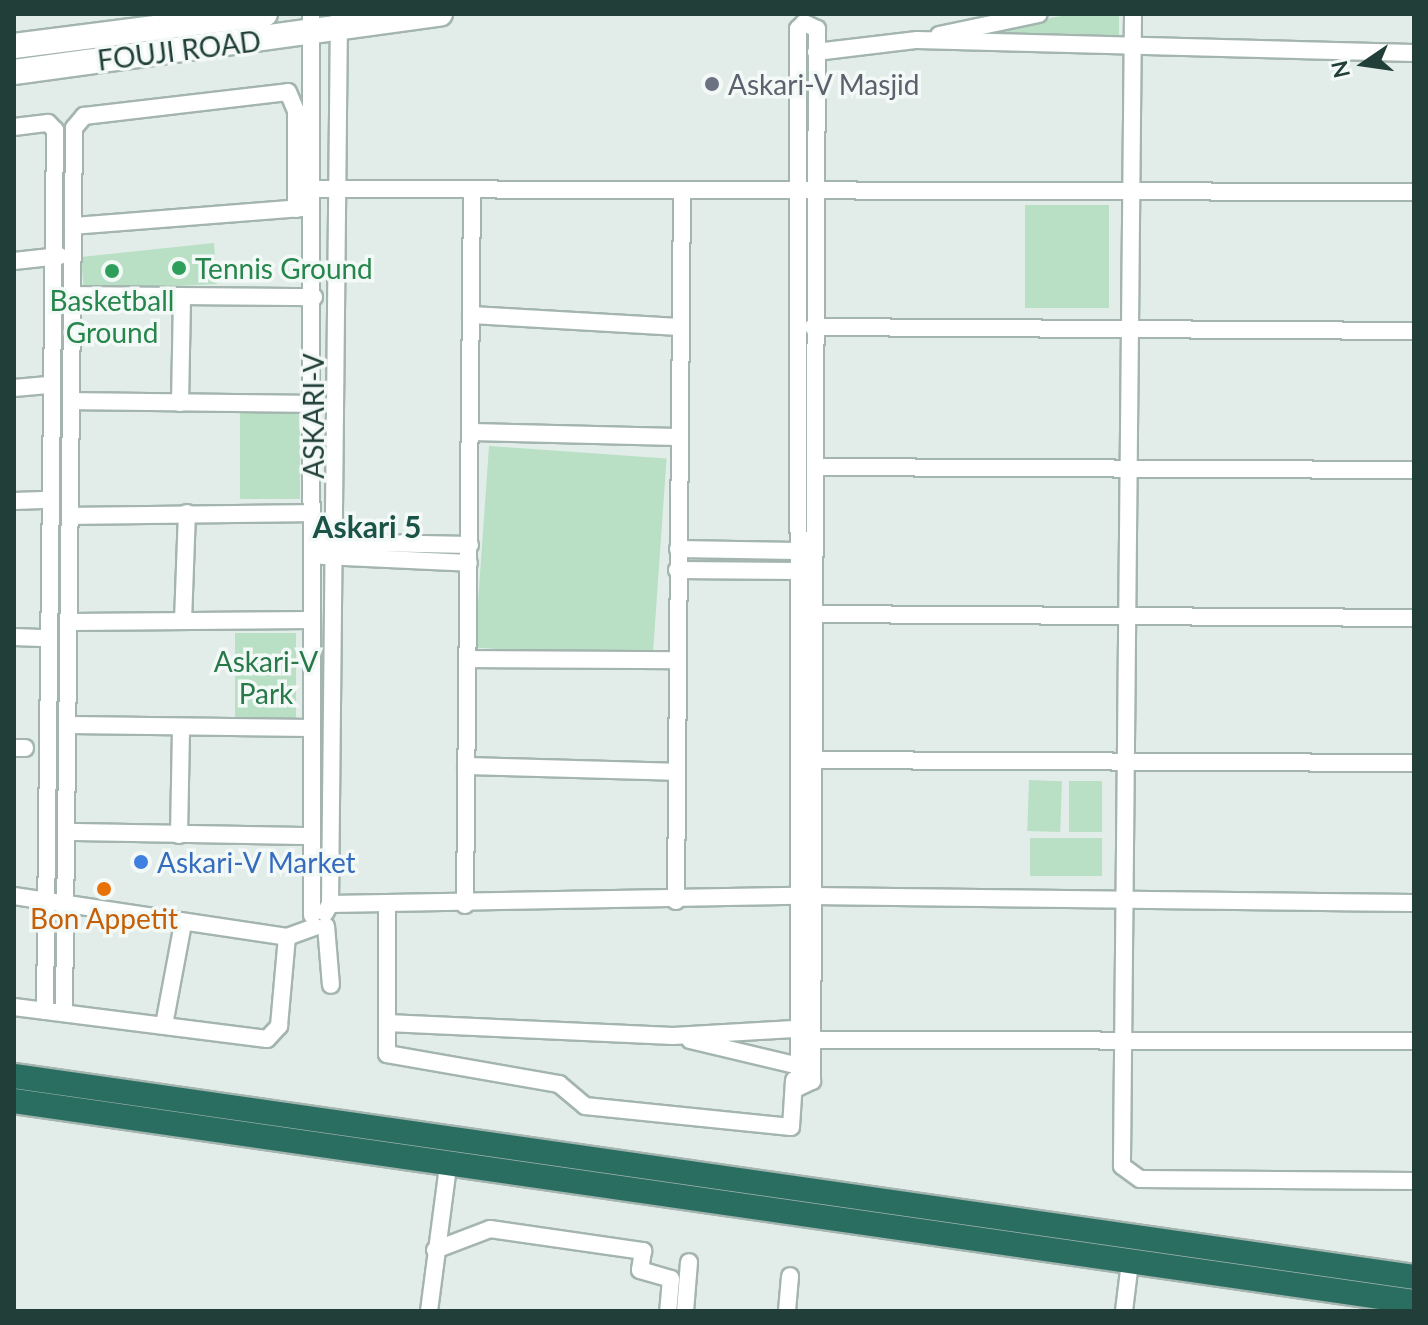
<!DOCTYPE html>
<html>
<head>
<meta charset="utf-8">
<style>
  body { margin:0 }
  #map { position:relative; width:1428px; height:1325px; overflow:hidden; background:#e2ede9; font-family:Lato,sans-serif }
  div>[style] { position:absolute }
  .green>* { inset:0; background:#b9e0c5; transform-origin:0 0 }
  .roads { filter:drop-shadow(2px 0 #a4b5b0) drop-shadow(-2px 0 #a4b5b0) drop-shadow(0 2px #a4b5b0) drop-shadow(0 -2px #a4b5b0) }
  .street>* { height:16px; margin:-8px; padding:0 8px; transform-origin:8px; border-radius:8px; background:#fff }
  .secondary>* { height:24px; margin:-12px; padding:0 12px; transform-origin:12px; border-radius:12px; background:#fff }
  .highway>* { height:24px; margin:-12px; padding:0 12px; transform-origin:12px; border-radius:12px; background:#2a6e62 }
  .dots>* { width:22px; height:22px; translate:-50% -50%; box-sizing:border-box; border:4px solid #f3f9f6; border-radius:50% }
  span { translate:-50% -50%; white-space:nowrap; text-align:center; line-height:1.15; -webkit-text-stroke:7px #f3f9f6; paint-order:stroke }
  .street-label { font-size:28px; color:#213f38 }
  .worship-label { font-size:28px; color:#5b616d }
  .left { translate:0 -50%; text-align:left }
  .leisure-label { font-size:28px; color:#27864d }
  .park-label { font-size:28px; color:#28794a }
  .shop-label { font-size:28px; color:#366cbe }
  .food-label { font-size:28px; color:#c56008 }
  .neighbourhood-label { font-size:30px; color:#1b5347; font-weight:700 }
  .frame { position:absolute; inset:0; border:16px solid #213f38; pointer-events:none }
  .north { position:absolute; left:1324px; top:24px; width:80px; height:80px; -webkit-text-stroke:6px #f3f9f6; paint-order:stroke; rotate:257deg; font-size:22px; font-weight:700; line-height:32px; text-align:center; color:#213f38 }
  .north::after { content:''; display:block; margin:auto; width:28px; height:36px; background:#213f38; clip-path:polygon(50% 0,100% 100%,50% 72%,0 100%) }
</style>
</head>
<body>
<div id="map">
  <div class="green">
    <div style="clip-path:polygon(1072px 14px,1119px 14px,1119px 42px,960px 35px)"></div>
    <div style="left:1025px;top:205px;width:84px;height:103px"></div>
    <div style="clip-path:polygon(214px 243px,217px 284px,84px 291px,81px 257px)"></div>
    <div style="left:240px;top:413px;width:60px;height:86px"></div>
    <div style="left:489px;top:446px;width:178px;height:202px;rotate:4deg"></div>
    <div style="left:235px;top:633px;width:61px;height:89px"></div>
    <div style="left:1029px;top:780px;width:33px;height:51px;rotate:2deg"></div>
    <div style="left:1069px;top:781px;width:33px;height:51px"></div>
    <div style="left:1030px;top:838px;width:72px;height:38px"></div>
  </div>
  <div class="roads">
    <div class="street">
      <div style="left:311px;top:14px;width:901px;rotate:89.94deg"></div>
      <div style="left:1133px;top:14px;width:1152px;rotate:90.55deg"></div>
      <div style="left:1122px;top:1166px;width:22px;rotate:36deg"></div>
      <div style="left:1140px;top:1179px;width:274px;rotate:0.4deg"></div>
      <div style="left:804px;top:23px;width:14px;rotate:25deg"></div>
      <div style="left:817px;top:29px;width:1052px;rotate:90.27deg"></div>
      <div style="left:812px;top:1081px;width:14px;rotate:155deg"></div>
      <div style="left:799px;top:1087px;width:1058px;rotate:-90.05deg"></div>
      <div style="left:798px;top:29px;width:8px;rotate:-45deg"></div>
      <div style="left:939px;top:35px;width:102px;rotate:-11.9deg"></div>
      <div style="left:816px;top:52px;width:102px;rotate:-6.8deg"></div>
      <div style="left:917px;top:40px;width:497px;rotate:1.5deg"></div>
      <div style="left:14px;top:127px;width:34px;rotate:-7deg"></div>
      <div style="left:48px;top:123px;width:10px;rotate:45deg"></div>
      <div style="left:55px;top:130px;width:881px;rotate:90.65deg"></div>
      <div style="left:314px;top:189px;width:1100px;rotate:0.16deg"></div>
      <div style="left:73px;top:226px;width:231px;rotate:-4.5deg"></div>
      <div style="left:14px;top:261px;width:46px;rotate:-6.2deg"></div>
      <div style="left:73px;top:295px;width:241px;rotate:0.5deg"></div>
      <div style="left:471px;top:315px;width:209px;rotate:3.3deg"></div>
      <div style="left:813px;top:327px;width:601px;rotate:0.38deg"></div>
      <div style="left:14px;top:388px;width:37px;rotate:-5deg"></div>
      <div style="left:72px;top:401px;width:240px;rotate:0.7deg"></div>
      <div style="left:180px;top:403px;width:107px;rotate:-88.9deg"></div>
      <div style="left:470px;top:432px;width:209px;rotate:1.4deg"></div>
      <div style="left:815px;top:467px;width:599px;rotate:0.29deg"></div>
      <div style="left:14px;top:501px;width:36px;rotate:-2deg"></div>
      <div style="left:71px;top:516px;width:241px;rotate:-0.7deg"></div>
      <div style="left:322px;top:542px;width:148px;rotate:1.2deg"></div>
      <div style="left:678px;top:549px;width:119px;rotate:1deg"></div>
      <div style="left:323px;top:556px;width:146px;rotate:2.7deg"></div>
      <div style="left:677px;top:570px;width:120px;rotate:0.5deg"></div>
      <div style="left:814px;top:614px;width:600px;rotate:0.38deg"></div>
      <div style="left:183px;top:621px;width:108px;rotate:-87.9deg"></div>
      <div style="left:71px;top:622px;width:240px;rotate:-0.5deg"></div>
      <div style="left:14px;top:637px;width:34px;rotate:2deg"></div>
      <div style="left:467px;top:659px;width:209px;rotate:0.3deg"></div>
      <div style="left:70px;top:725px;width:241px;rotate:0.7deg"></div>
      <div style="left:14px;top:748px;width:11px"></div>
      <div style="left:813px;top:760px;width:601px;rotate:0.29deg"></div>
      <div style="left:466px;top:766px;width:209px;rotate:1.6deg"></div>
      <div style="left:69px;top:832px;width:241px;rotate:1deg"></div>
      <div style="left:179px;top:835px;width:108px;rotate:-88.9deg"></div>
      <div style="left:14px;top:896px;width:276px;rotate:8.5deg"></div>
      <div style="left:287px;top:937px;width:30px;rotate:-20deg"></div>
      <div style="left:676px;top:901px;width:709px;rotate:-89.52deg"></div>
      <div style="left:330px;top:904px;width:890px;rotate:-89.42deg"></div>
      <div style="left:387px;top:904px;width:150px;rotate:90deg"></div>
      <div style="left:387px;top:1054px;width:175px;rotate:9.9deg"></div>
      <div style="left:559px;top:1084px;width:34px;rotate:40deg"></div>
      <div style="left:585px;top:1106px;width:207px;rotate:5.8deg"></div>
      <div style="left:791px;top:1127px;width:47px;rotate:-86.3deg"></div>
      <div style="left:465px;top:905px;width:713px;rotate:-89.44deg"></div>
      <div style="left:325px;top:913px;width:10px;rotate:-61deg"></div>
      <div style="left:330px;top:904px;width:482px;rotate:-1deg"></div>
      <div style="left:812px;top:896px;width:602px;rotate:0.67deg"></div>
      <div style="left:326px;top:926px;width:59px;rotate:85.2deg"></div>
      <div style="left:14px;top:1007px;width:255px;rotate:7.2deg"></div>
      <div style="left:267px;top:1039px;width:18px;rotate:-47deg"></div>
      <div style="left:279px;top:1026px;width:89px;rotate:-84.9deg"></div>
      <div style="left:64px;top:1012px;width:884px;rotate:-89.35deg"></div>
      <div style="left:74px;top:128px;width:16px;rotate:-50deg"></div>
      <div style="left:84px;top:116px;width:205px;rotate:-6.7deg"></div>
      <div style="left:288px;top:92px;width:21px;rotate:67deg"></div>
      <div style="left:296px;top:111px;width:98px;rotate:90deg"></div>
      <div style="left:387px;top:1023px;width:286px;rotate:2.6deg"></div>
      <div style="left:673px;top:1036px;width:121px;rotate:-3.3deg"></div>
      <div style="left:164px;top:1025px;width:104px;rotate:-79.4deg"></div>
      <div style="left:690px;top:1040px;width:108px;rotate:13.4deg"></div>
      <div style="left:812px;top:1040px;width:602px;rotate:0.1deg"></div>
      <div style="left:435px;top:1250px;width:59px;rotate:-20.9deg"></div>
      <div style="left:490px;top:1229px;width:155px;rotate:8.2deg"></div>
      <div style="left:643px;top:1251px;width:19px;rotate:99deg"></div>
      <div style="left:640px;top:1270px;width:32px;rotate:16deg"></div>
      <div style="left:671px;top:1279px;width:32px;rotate:95deg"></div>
      <div style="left:429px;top:1311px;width:146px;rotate:-82.5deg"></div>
      <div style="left:685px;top:1311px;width:49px;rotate:-85.3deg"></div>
      <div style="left:787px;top:1311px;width:35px;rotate:-85deg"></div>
      <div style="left:1124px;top:1311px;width:49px;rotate:-83deg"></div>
    </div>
    <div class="secondary">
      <div style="left:14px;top:46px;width:253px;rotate:-7.3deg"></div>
      <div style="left:14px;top:72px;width:430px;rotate:-7.8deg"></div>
    </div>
    <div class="highway">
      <div style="left:14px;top:1076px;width:1414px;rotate:8.17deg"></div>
      <div style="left:14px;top:1101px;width:1414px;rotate:8.17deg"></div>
    </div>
  </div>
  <div class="dots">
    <div style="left:712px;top:84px;background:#6b7280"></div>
    <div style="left:179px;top:268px;background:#2e9e5b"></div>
    <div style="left:112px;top:271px;background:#2e9e5b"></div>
    <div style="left:141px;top:862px;background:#3f7fe0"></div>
    <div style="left:104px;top:889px;background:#e8710a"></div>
  </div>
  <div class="street-label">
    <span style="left:179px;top:50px;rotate:-7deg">FOUJI ROAD</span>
    <span style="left:313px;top:416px;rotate:-90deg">ASKARI-V</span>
  </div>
  <div class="worship-label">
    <span class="left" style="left:728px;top:84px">Askari-V Masjid</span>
  </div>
  <div class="leisure-label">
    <span class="left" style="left:195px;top:268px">Tennis Ground</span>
    <span style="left:112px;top:316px">Basketball<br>Ground</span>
  </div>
  <div class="park-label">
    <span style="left:266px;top:677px">Askari-V<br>Park</span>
  </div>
  <div class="shop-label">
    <span class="left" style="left:157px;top:862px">Askari-V Market</span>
  </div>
  <div class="food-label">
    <span style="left:104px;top:918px">Bon Appetit</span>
  </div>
  <div class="neighbourhood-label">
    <span style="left:367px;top:526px">Askari 5</span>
  </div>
  <div class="frame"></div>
  <div class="north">N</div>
</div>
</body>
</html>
